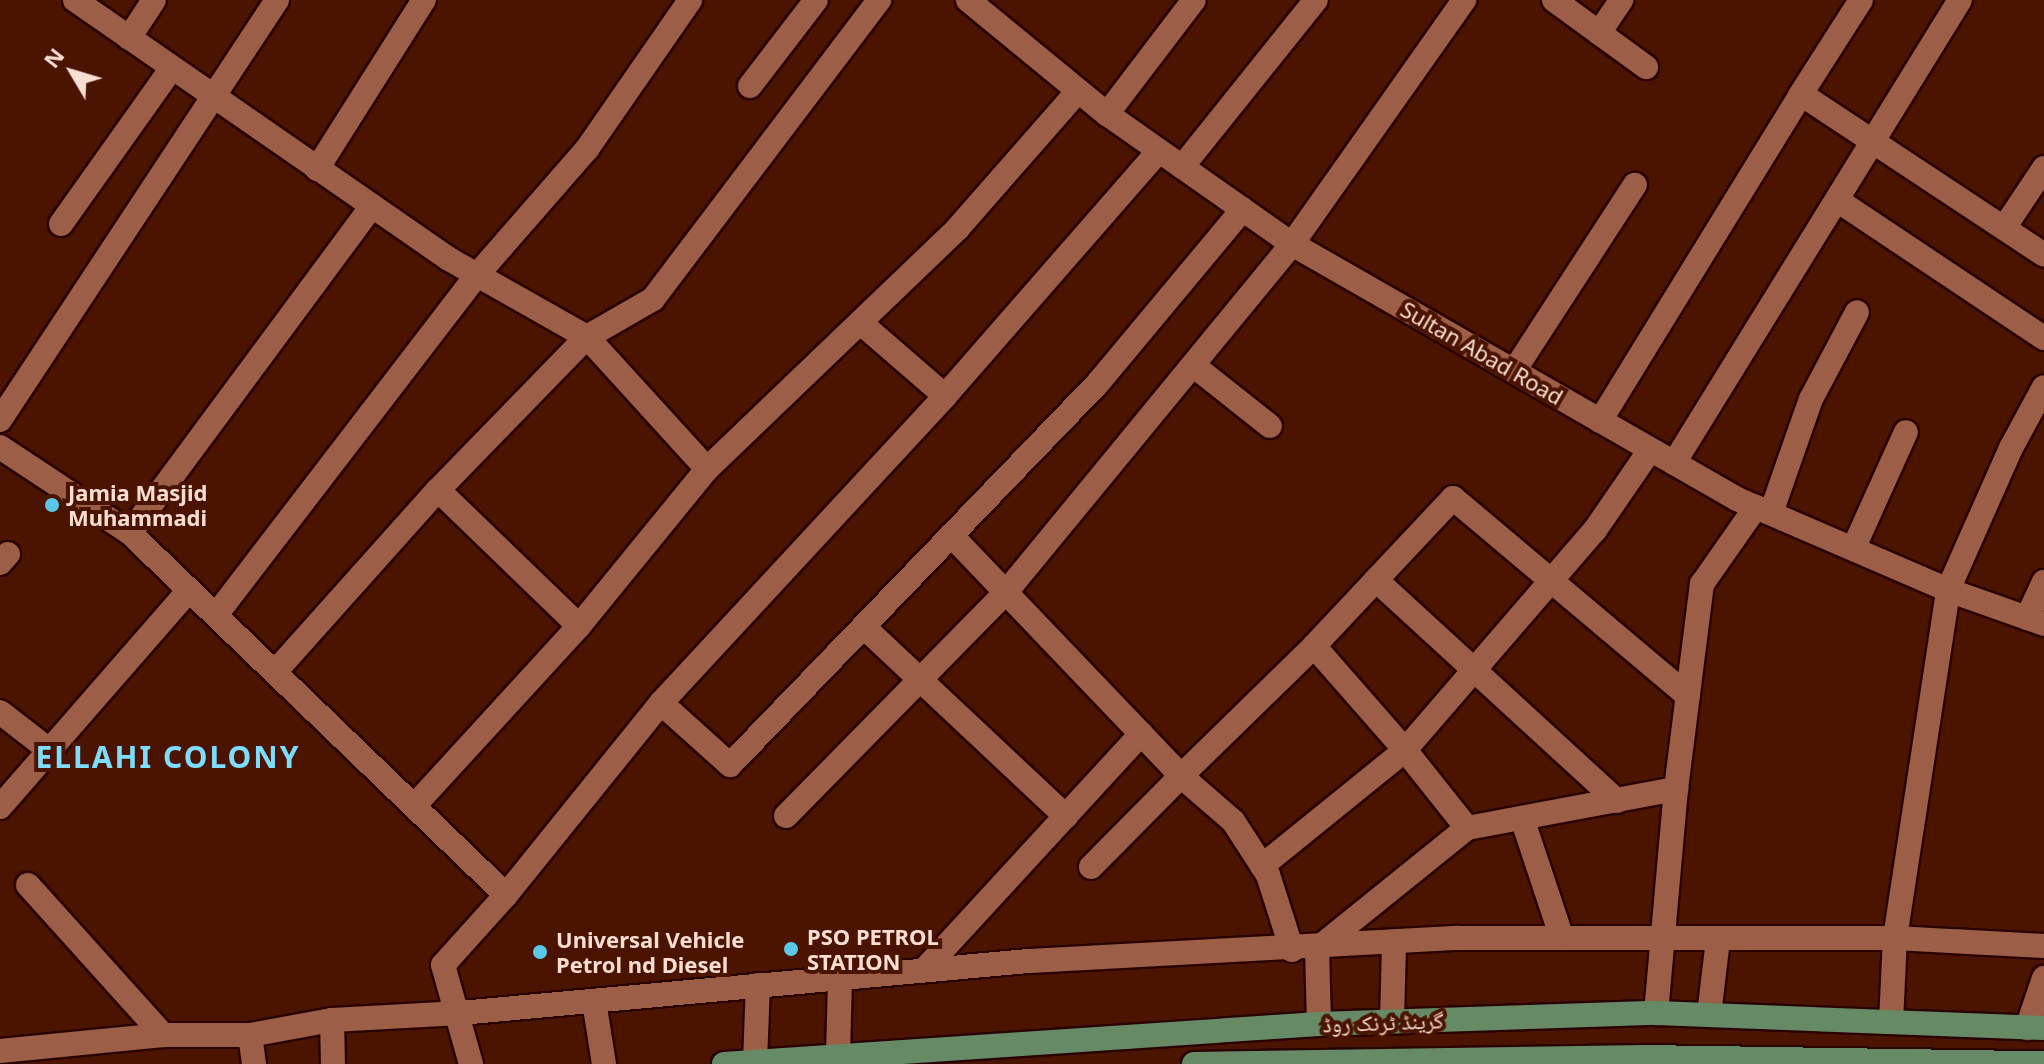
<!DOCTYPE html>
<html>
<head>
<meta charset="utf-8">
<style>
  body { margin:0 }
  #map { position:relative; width:2044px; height:1064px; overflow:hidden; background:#4a1400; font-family:"Noto Sans","Noto Naskh Arabic",sans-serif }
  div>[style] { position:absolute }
  .roads { filter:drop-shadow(2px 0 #290200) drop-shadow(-2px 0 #290200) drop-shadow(0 2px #290200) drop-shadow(0 -2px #290200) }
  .minor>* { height:24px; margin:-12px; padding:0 12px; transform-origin:12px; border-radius:12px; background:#9c5e47 }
  .major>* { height:24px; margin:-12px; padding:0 12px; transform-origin:12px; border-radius:12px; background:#658a65 }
  .dots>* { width:22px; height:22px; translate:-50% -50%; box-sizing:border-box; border:4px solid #4a1400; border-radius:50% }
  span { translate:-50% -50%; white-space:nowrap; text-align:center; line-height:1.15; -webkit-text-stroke:8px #4a1400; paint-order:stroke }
  .street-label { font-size:22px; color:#fbded3 }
  .poi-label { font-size:22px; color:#fbded3; font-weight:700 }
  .left { translate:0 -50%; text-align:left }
  .district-label { font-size:30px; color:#7eddfc; font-weight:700; letter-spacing:2px }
  .north { position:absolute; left:32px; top:32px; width:80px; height:80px; -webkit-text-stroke:6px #4a1400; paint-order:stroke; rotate:308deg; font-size:22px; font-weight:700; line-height:32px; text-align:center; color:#fbded3 }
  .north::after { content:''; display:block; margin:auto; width:28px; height:36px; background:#fbded3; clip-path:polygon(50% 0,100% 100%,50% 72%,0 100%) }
</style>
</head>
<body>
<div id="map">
  <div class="roads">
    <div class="minor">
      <div style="left:75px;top:0;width:455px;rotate:34.7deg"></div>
      <div style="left:449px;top:259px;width:159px;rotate:29.5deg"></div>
      <div style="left:587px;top:337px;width:178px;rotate:47.7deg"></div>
      <div style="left:707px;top:469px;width:203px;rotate:129.2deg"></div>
      <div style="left:968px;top:0;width:180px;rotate:39.4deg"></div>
      <div style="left:1107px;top:114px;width:226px;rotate:35.1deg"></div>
      <div style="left:1292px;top:244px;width:513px;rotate:29.81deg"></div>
      <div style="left:1737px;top:499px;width:230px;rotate:23.3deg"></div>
      <div style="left:1948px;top:590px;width:102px;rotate:19.5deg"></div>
      <div style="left:1554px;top:0;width:114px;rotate:36.1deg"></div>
      <div style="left:1861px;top:0;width:112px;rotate:122.6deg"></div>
      <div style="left:1801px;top:94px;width:291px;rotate:33.5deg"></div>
      <div style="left:1599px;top:33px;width:40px;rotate:-56deg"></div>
      <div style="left:129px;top:38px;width:45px;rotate:-56.7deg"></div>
      <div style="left:750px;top:86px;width:108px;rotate:-52.5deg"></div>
      <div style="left:1107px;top:114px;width:143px;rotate:-52.7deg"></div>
      <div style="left:1182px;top:167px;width:214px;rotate:-51.3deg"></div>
      <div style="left:317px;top:169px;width:200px;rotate:-57.7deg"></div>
      <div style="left:1837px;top:200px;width:249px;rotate:33.7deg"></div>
      <div style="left:61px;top:224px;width:191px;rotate:-54.6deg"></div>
      <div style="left:2004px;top:228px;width:72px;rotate:-56.3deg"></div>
      <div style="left:862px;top:324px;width:110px;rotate:40.9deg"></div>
      <div style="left:1193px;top:365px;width:98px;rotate:38.4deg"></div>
      <div style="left:1514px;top:371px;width:222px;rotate:-57deg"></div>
      <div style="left:0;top:420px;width:503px;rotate:-56.59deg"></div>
      <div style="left:1600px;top:421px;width:384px;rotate:-58.4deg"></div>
      <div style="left:0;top:447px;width:156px;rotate:33.5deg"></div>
      <div style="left:130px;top:533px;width:522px;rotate:43.91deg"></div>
      <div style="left:506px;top:895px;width:94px;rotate:132deg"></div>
      <div style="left:443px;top:965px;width:103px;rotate:74.2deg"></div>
      <div style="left:1674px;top:463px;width:544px;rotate:-58.3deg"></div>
      <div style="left:707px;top:469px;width:348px;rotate:-43.8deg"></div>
      <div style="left:958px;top:228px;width:182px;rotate:-48.8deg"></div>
      <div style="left:1771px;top:513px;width:121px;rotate:-70.7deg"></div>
      <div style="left:1811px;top:399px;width:98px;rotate:-62.1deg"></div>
      <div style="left:130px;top:533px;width:407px;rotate:-53.5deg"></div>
      <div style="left:951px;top:535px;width:333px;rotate:46.3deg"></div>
      <div style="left:1181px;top:776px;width:128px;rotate:134.7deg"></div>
      <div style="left:1854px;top:547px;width:126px;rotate:-65.7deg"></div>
      <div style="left:0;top:563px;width:12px;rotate:-48deg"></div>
      <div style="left:1376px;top:580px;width:327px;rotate:42.5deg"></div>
      <div style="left:216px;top:615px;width:429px;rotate:-52.5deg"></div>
      <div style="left:477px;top:275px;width:167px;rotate:-48.9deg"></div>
      <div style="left:587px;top:149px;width:181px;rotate:-55.3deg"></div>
      <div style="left:2027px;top:618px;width:40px;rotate:-65deg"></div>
      <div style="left:864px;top:627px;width:277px;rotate:43.2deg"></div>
      <div style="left:1314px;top:646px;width:203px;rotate:-46.8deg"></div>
      <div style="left:1453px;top:498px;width:307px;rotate:40.1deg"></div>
      <div style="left:275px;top:672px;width:244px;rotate:-48.2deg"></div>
      <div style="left:438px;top:490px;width:214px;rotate:-45.8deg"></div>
      <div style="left:587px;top:337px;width:76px;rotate:-29.9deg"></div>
      <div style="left:653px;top:299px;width:375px;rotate:-52.9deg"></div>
      <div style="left:661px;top:703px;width:418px;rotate:-47.2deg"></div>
      <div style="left:945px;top:396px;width:325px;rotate:-48.9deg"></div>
      <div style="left:0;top:712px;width:62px;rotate:37.8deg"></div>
      <div style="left:1676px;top:789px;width:207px;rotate:-82.8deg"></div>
      <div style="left:1702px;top:584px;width:94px;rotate:-55deg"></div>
      <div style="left:415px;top:805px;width:243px;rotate:-47.5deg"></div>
      <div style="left:579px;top:626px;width:196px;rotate:-136deg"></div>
      <div style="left:0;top:807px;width:288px;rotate:-48.9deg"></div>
      <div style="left:786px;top:816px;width:315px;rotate:-45.5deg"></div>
      <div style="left:1007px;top:591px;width:449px;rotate:-50.6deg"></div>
      <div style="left:1292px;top:244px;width:299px;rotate:-54.8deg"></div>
      <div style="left:1522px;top:818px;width:126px;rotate:71.6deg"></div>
      <div style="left:1262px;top:866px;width:184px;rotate:-39deg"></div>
      <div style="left:1405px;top:750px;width:100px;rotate:51.5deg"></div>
      <div style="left:28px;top:885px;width:202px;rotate:48deg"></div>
      <div style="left:506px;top:895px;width:247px;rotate:-51.1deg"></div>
      <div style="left:661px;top:703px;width:93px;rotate:41.9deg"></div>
      <div style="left:730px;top:765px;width:530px;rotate:-46.07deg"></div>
      <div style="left:1098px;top:383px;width:226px;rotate:-50.2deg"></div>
      <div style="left:1292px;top:950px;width:79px;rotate:-107.7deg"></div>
      <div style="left:1268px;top:875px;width:64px;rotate:-122.9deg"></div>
      <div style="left:1233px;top:821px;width:69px;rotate:-139.1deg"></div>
      <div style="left:1181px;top:776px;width:186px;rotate:-44.3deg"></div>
      <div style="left:1314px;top:646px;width:138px;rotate:48.8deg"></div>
      <div style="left:1405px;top:750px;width:291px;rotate:-49.2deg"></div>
      <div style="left:1595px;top:530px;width:97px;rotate:-55.5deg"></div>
      <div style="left:924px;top:970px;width:321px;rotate:-47.4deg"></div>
      <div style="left:594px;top:1001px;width:64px;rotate:81deg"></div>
      <div style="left:1709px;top:1015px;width:77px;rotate:-83.2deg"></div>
      <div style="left:332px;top:1020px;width:44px;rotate:88.7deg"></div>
      <div style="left:1392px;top:1021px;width:78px;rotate:-88.5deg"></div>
      <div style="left:1891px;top:1022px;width:84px;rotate:-87.3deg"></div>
      <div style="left:1895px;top:938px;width:352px;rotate:-81.3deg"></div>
      <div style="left:1948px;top:590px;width:155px;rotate:-66.1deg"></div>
      <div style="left:2011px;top:448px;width:69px;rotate:-61.6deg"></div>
      <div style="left:1319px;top:1024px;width:75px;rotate:-91.5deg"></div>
      <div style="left:1317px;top:949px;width:193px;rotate:-38.9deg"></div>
      <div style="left:1467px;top:828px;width:213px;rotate:-10.6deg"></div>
      <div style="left:1676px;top:789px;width:225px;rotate:95.1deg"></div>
      <div style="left:2027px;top:1028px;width:53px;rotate:-71.2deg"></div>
      <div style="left:250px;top:1035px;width:29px;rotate:82deg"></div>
      <div style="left:0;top:1051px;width:164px;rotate:-5.6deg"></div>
      <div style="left:163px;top:1035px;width:87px"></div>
      <div style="left:250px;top:1035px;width:83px;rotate:-10.4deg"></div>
      <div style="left:332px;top:1020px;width:128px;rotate:-3.1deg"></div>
      <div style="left:460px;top:1013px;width:570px;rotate:-5.23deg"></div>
      <div style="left:1028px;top:961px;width:428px;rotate:-3.1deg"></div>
      <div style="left:1455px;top:938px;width:440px"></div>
      <div style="left:1895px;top:938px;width:149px;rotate:3.1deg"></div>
      <div style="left:838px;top:1056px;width:79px;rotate:-88.5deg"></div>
      <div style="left:755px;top:1062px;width:77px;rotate:-87.8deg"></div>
    </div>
    <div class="major">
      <div style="left:724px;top:1064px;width:596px;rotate:-3.85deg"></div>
      <div style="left:1319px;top:1024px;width:337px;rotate:-1.9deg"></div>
      <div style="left:1656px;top:1013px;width:388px;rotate:2.2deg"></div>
      <div style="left:1194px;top:1064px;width:450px;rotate:-0.9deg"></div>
      <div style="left:1644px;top:1057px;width:400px;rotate:0.9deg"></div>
    </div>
  </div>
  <div class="dots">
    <div style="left:52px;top:505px;background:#5dc7e8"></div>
    <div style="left:791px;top:949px;background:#5dc7e8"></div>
    <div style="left:540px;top:952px;background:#5dc7e8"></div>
  </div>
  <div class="street-label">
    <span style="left:1482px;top:353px;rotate:30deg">Sultan Abad Road</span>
    <span style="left:1383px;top:1022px;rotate:-2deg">گرینڈ ٹرنک روڈ</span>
  </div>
  <div class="poi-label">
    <span class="left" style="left:68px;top:505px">Jamia Masjid<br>Muhammadi</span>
    <span class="left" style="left:807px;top:949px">PSO PETROL<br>STATION</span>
    <span class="left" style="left:556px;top:952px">Universal Vehicle<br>Petrol nd Diesel</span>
  </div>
  <div class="district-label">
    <span style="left:168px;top:757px">ELLAHI COLONY</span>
  </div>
  <div class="north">N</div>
</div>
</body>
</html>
